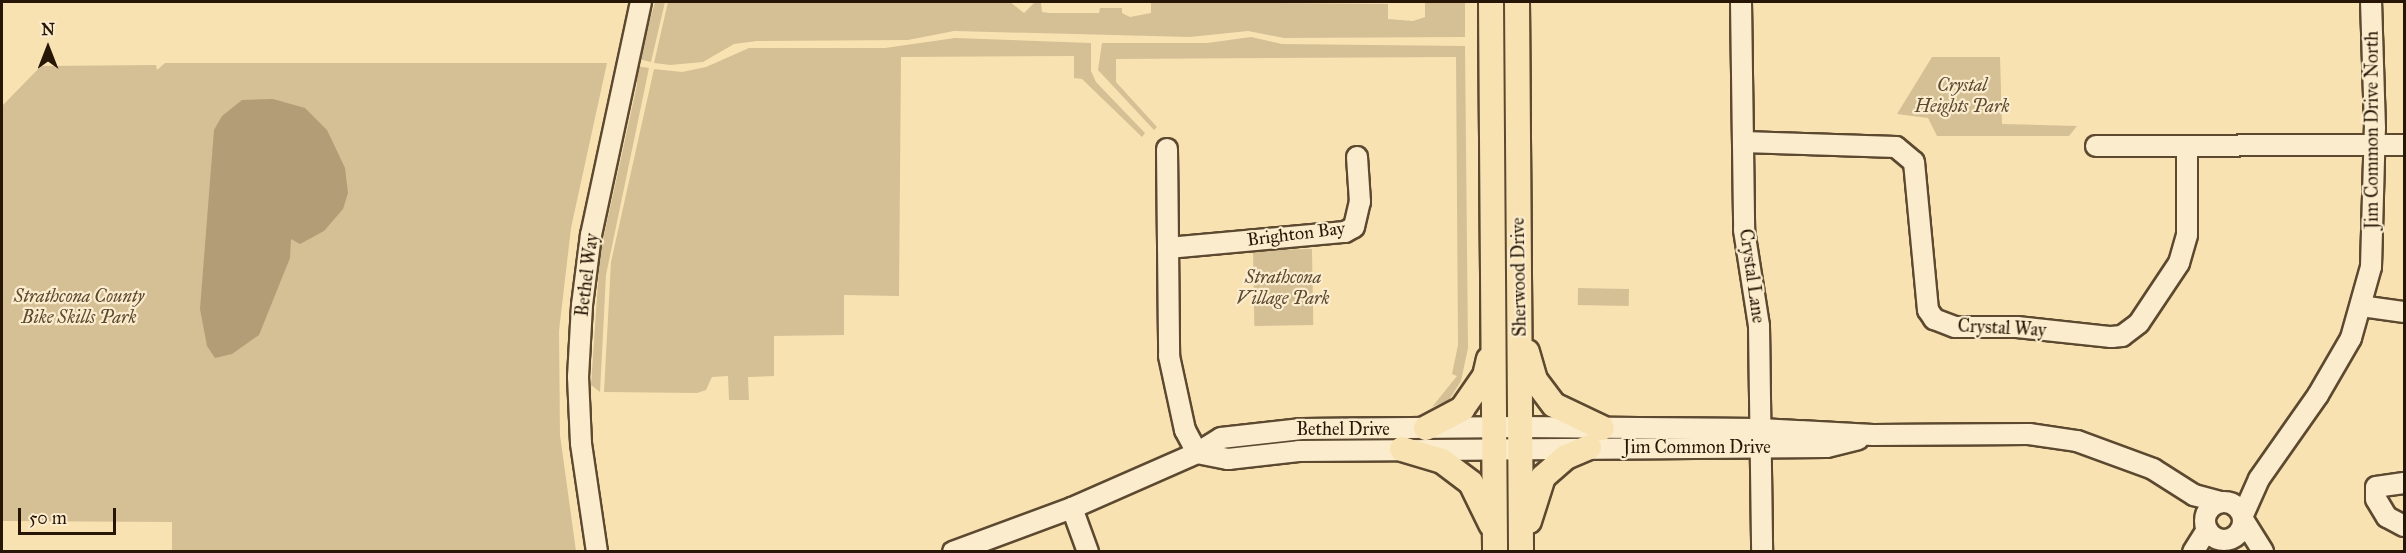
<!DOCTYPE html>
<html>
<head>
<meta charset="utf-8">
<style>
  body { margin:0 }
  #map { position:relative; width:2406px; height:553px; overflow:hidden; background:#f9e2b2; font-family:"IM FELL Great Primer",serif }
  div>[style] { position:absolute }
  .green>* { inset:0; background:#d5bf95; transform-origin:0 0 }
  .water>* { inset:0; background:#b29d77 }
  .roads { filter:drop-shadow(2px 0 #5c4930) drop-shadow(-2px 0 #5c4930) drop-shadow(0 2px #5c4930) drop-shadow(0 -2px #5c4930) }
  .minor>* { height:20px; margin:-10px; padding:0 10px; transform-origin:10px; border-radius:10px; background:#fbeccd }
  .minor>.ring { margin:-10px; padding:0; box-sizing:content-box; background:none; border:20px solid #fbeccd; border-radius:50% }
  .major>* { height:24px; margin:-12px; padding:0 12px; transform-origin:12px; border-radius:12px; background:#f9e2b2 }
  span { translate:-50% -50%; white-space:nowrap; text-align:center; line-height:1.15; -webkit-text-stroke:4.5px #fbeccd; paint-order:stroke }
  .park-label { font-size:18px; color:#5b4930; font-style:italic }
  .street-label { font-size:18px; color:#271605 }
  .frame { position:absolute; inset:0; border:3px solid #271605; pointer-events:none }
  .north { position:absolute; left:18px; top:18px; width:60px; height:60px; -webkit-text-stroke:4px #fbeccd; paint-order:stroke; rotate:0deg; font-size:16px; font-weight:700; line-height:24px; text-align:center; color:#271605 }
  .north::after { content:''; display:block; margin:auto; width:21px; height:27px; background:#271605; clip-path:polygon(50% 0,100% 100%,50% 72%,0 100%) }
  .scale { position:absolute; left:18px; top:508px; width:98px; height:27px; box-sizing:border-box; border:3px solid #271605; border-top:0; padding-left:8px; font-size:18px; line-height:21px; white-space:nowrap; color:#271605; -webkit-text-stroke:4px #fbeccd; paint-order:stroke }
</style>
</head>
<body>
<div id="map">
  <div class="green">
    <div style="clip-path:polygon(655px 2px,665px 2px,651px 62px,639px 59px)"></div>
    <div style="clip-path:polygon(668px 2px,1010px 2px,1024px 13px,1035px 2px,1041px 2px,1042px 12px,1050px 13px,1099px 13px,1100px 8px,1122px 8px,1122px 13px,1130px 17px,1151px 13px,1151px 2px,1388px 4px,1388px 19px,1413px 21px,1425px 17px,1425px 2px,1465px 2px,1465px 37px,1284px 38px,1248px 31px,1190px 37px,954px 31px,908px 40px,757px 41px,734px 44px,703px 62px,670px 65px,654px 63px)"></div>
    <div style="clip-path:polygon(1251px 37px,1282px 44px,1465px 46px,1468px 348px,1461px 381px,1449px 400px,1432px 407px,1457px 376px,1452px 374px,1458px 345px,1456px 57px,1116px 59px,1116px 82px,1157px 127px,1154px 130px,1098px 70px,1102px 43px,1207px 43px)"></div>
    <div style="clip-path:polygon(955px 38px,1091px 43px,1091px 71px,1096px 82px,1145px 133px,1142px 137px,1082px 79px,1074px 78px,1074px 56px,901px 57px,899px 296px,844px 295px,844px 335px,774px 336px,774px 376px,748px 377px,749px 400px,729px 400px,728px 376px,712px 377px,706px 390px,697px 393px,604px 392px,611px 262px,654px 69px,682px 72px,706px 67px,749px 48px,885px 48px)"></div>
    <div style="clip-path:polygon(1932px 57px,2000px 57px,2002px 124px,2077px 126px,2069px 136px,1937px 136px,1928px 118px,1897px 114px)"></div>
    <div style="clip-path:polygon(165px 63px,607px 63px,571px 228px,559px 331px,560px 435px,576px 551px,172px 551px,172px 522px,2px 521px,2px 106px,41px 66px,156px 65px,157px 70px)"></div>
    <div style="clip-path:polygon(637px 66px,649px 68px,606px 275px,600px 392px,591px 385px,600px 254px,637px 85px)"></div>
    <div style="left:1312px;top:249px;width:76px;height:59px;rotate:89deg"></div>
    <div style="left:1578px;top:288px;width:51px;height:17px;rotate:1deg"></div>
  </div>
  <div class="water">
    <div style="clip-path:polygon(273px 99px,305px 108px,327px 130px,345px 168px,348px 193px,343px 209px,324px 231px,300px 244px,291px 239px,290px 258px,259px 335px,232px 354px,215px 358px,207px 346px,200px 309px,214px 130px,222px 116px,242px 100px)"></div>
  </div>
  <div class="roads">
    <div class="minor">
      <div style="left:1741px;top:2px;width:228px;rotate:89.2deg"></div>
      <div style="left:1744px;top:230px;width:97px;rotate:81.1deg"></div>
      <div style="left:1759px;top:326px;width:226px;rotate:89.2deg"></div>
      <div style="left:1743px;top:142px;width:153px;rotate:1.9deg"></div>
      <div style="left:1896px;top:147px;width:23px;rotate:40deg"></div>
      <div style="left:1914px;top:162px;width:149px;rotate:84.6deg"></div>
      <div style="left:1928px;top:310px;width:11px;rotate:56deg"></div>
      <div style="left:1934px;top:319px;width:22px;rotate:21deg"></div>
      <div style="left:1955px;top:327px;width:62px"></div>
      <div style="left:2017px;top:327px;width:95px;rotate:6.1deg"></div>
      <div style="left:2111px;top:337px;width:11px;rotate:-5deg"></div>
      <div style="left:2122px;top:336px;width:21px;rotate:-37deg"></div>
      <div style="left:2139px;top:323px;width:72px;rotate:-56.3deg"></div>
      <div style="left:2179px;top:263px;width:29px;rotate:-74deg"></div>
      <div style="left:2187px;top:235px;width:89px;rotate:-90deg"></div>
      <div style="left:2096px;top:146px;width:308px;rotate:-0.2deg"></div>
      <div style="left:1167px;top:149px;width:207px;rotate:89.4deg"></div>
      <div style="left:1169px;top:356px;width:76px;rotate:77.8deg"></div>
      <div style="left:1185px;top:430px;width:26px;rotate:62deg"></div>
      <div style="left:1168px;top:248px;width:178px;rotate:-5.2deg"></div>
      <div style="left:1345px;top:232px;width:10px;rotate:-29deg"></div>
      <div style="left:1354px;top:227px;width:26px;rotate:-77deg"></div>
      <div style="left:1360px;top:202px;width:45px;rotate:-93.8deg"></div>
      <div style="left:2361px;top:306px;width:43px;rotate:7.9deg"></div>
      <div style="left:1197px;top:453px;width:32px;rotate:11deg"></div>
      <div style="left:1228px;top:459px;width:71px;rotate:-6.4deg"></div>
      <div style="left:1299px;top:451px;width:528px;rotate:-0.43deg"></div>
      <div style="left:1827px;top:447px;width:32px;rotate:-14deg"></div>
      <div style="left:2404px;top:483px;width:28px;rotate:172deg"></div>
      <div style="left:2376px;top:487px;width:12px;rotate:90deg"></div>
      <div style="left:2376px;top:499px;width:21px;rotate:59deg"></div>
      <div style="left:2387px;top:517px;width:19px;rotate:28deg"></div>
      <div class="ring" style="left:2205px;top:502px;width:18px;height:18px"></div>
      <div style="left:1072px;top:508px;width:47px;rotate:70deg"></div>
      <div style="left:2243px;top:515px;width:39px;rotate:-66deg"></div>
      <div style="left:2259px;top:479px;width:103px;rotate:-54.9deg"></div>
      <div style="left:2318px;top:395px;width:66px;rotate:-59.9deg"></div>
      <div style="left:2351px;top:338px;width:74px;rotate:-74.3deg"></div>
      <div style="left:2371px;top:267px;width:139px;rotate:-88.4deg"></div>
      <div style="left:2375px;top:128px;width:126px;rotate:-91.8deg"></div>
      <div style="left:2244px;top:521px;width:36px;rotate:58deg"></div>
      <div style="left:597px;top:552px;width:110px;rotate:-98.4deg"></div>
      <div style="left:581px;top:443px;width:66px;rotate:-92.6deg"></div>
      <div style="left:578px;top:377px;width:72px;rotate:-86.8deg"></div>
      <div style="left:582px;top:305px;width:71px;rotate:-82.7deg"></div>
      <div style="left:591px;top:235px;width:238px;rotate:-77.9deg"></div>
      <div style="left:953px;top:552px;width:127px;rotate:-20.3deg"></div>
      <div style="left:1072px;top:508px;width:137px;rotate:-23.7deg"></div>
      <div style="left:1197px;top:453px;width:28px;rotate:-32deg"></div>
      <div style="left:1221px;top:438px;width:81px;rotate:-6.4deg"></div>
      <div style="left:1301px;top:429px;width:218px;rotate:-0.5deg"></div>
      <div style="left:1519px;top:427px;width:241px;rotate:0.5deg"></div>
      <div style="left:1760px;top:429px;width:113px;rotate:3deg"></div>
      <div style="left:1873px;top:435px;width:156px;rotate:-0.4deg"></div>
      <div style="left:2029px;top:434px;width:49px;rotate:8.3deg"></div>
      <div style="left:2077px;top:441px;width:81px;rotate:20.2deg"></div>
      <div style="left:2153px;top:469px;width:49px;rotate:32.4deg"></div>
      <div style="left:2194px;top:495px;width:28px;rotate:15deg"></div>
      <div style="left:2193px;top:552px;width:26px;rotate:-58deg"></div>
    </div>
    <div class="major">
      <div style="left:1491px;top:2px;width:550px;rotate:89.58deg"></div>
      <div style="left:1517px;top:2px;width:550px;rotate:89.58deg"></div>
      <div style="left:1527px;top:352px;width:29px;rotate:74deg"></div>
      <div style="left:1535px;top:380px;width:31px;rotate:53deg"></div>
      <div style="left:1554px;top:405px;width:53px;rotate:25.6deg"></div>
      <div style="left:1426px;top:428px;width:41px;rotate:-27.8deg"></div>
      <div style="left:1462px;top:409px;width:40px;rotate:-55.1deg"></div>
      <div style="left:1485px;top:376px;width:17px;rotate:-77deg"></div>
      <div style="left:1402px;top:449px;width:42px;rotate:16.7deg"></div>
      <div style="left:1442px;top:461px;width:36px;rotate:37deg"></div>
      <div style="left:1471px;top:483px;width:46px;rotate:64deg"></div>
      <div style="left:1529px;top:521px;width:46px;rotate:-72.3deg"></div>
      <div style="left:1543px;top:477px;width:30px;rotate:-41deg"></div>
      <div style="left:1566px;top:457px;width:25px;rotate:-23deg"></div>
    </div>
  </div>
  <div class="park-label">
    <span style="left:1962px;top:96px">Crystal<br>Heights Park</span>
    <span style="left:1283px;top:288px">Strathcona<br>Village Park</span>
    <span style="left:79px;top:307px">Strathcona County<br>Bike Skills Park</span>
  </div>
  <div class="street-label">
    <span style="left:2372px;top:130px;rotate:-90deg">Jim Common Drive North</span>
    <span style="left:1296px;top:234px;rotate:-7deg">Brighton Bay</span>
    <span style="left:587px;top:275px;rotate:-83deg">Bethel Way</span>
    <span style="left:1752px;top:276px;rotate:82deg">Crystal Lane</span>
    <span style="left:1519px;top:277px;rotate:-91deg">Sherwood Drive</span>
    <span style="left:2002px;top:328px;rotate:3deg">Crystal Way</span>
    <span style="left:1343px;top:429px">Bethel Drive</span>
    <span style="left:1697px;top:447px">Jim Common Drive</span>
  </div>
  <div class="frame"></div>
  <div class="north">N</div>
  <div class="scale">50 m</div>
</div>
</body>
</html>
